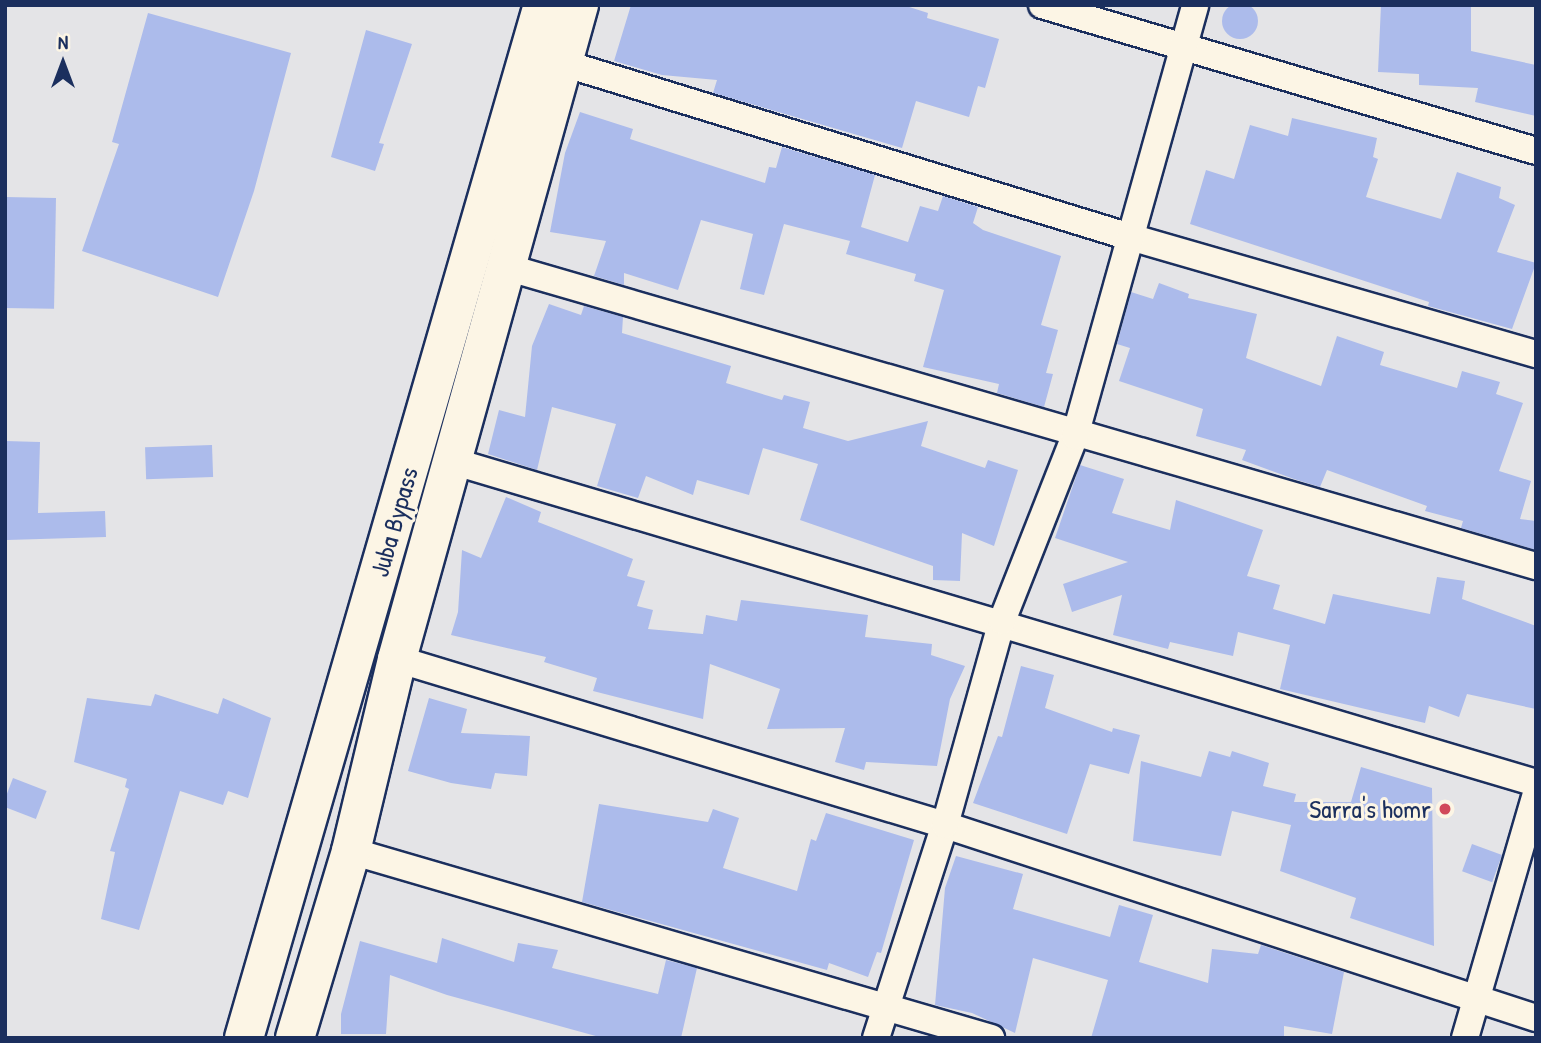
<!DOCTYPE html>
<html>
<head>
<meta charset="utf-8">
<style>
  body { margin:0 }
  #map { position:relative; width:1541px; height:1043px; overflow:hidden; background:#e4e4e7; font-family:"Patrick Hand",sans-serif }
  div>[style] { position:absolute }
  .building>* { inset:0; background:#acbbeb; transform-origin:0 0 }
  .round { border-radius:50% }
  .roads { filter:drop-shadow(2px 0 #1b2f5e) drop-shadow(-2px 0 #1b2f5e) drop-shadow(0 2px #1b2f5e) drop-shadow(0 -2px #1b2f5e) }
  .street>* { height:26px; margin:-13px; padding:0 13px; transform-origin:13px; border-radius:13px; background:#fcf5e5 }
  .primary>* { height:38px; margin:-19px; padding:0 19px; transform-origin:19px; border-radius:19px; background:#fcf5e5 }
  .dots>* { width:19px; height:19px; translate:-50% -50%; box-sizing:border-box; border:4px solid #fcf5e5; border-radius:50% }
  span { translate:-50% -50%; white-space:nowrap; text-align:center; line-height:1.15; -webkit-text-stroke:6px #fcf5e5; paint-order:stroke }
  .street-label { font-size:26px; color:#1b2f5e }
  .poi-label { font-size:26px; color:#1b2f5e }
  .right { translate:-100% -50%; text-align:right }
  .frame { position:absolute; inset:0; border:7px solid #1b2f5e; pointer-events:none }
  .north { position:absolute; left:28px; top:28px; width:70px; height:70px; -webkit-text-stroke:5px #fcf5e5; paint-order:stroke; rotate:0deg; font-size:19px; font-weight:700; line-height:28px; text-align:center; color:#1b2f5e }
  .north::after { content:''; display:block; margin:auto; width:24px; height:32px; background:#1b2f5e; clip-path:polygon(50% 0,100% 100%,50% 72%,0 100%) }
</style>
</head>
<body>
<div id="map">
  <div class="building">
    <div class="round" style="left:1222px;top:3px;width:36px;height:36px"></div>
    <div style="clip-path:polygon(631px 5px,903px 5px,928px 13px,927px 18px,999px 39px,985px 88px,978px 86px,969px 117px,916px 101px,902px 148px,713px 93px,717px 80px,662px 75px,614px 61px)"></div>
    <div style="clip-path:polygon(1381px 5px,1471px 5px,1471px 51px,1536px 65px,1536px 116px,1475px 102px,1478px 88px,1419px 85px,1419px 74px,1378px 72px)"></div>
    <div style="clip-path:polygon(148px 13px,291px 53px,254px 191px,218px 297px,82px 251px,119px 144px,112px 142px)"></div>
    <div style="clip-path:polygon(366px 30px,412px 44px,379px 143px,384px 144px,375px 171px,331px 157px)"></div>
    <div style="clip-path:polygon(580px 112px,633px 129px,630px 139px,765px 183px,769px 167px,776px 168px,782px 147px,875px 175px,861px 227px,908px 242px,920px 206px,938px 211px,943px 196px,978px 207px,973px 223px,983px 230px,1061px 256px,1041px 325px,1058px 330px,1046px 373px,1053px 374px,1044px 407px,997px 393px,999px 384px,923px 367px,944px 290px,914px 281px,916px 274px,846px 254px,850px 241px,784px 224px,764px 295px,740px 289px,753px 234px,701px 220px,678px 290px,624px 273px,624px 285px,594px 276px,606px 241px,550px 232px,565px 153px)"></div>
    <div style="clip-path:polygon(1292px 118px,1377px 138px,1373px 157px,1378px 159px,1366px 197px,1441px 219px,1457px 172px,1501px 187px,1499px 198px,1515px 205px,1497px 252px,1536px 263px,1512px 329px,1428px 306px,1429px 302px,1190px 224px,1206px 170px,1234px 179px,1250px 125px,1288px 136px)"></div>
    <div style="left:5px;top:197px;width:51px;height:111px;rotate:1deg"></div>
    <div style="clip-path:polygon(1159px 283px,1189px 294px,1188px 298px,1257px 314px,1246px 358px,1321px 386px,1337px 336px,1384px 352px,1380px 365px,1457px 388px,1462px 371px,1500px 382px,1496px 394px,1523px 403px,1499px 471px,1531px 481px,1520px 519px,1536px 521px,1536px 550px,1461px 528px,1463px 521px,1425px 511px,1427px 506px,1327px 470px,1320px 487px,1294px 479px,1242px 460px,1246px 450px,1196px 436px,1203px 409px,1119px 381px,1130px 348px,1117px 344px,1131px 292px,1153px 299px)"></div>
    <div style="clip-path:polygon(549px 304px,581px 315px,584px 306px,623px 317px,622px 333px,731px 366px,726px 383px,782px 400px,784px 395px,810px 402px,803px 428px,848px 441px,928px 421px,921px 446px,985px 468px,988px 460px,1018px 470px,994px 546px,962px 533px,960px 581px,933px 580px,933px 566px,800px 520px,818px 464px,763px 448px,749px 495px,697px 480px,693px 495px,646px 476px,638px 498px,597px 486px,616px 424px,552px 407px,537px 470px,488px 454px,499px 410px,525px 417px,532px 346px)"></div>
    <div style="clip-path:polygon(5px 441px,40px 442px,38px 513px,105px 511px,106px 537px,7px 540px)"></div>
    <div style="left:212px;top:445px;width:32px;height:67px;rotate:88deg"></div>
    <div style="clip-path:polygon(1080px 465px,1124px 479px,1112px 513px,1170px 530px,1176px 500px,1263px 530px,1247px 576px,1280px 585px,1273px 609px,1325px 624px,1333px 594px,1430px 614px,1437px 577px,1465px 581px,1462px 599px,1536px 626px,1536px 709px,1467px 694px,1459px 717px,1429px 706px,1425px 723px,1280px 689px,1290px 645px,1238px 632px,1233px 656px,1170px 642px,1168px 649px,1113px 635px,1122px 595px,1072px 612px,1063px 584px,1128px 562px,1055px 538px)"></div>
    <div style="clip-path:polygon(506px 497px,541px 512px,538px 522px,633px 559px,627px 576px,645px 581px,637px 606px,653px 610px,648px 629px,703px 634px,706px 615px,737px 621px,741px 600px,868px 615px,865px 637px,932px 644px,931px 655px,965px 666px,950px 699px,937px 766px,866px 762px,864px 770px,835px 762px,845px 728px,767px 729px,780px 689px,710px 664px,703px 719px,593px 691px,597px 678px,544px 662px,546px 657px,451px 635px,458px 612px,462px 550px,481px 558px)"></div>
    <div style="clip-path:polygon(1021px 666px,1054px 675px,1045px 708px,1112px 732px,1113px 728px,1140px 735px,1129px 774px,1090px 764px,1067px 834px,973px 803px,998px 736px,1002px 737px)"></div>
    <div style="clip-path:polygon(155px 694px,218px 714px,223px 698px,271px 718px,248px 798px,228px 791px,223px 805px,180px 791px,139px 930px,101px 919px,115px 852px,110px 851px,129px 789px,125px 787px,127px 779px,74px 762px,87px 698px,151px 706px)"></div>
    <div style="clip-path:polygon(429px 698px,467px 709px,461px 733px,530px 736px,527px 776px,495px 773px,491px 789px,451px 783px,408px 771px)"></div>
    <div style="clip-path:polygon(1209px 751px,1230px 757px,1232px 751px,1269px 763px,1263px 786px,1296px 794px,1294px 802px,1351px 802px,1361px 767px,1432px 788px,1434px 946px,1350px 918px,1356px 898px,1280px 871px,1291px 825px,1232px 811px,1221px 856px,1133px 841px,1141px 761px,1201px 777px)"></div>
    <div style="left:13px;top:778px;width:36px;height:30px;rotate:21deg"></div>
    <div style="clip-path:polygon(599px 804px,708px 822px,713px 809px,739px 818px,723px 868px,797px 891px,811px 839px,816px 841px,826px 813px,914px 840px,881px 953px,877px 952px,868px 977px,829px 963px,827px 970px,582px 902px)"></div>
    <div style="left:1472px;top:844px;width:32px;height:29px;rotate:20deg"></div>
    <div style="clip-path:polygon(956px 856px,1023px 874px,1013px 909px,1110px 937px,1119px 905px,1153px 915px,1139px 962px,1208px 983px,1212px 949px,1258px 954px,1261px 945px,1344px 972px,1332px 1034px,1284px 1026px,1284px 1038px,1091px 1038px,1108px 980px,1033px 958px,1015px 1033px,972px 1013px,935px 1005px,945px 888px)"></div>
    <div style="clip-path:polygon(442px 938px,514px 962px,518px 943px,558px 950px,552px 968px,658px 994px,666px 960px,697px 968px,681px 1038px,603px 1038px,447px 995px,390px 975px,386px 1034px,341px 1034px,341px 1014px,360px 941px,437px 963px)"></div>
  </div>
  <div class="roads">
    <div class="street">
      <div style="left:1042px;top:5px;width:515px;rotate:16.46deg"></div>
      <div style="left:563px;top:63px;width:593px;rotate:17.06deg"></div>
      <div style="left:1130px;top:237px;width:423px;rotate:16.1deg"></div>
      <div style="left:506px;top:267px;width:1073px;rotate:16.19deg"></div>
      <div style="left:452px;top:461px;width:1131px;rotate:16.54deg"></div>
      <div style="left:397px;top:659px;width:573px;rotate:16.85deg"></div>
      <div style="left:945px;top:825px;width:622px;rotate:18.09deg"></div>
      <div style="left:351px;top:851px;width:667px;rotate:16.29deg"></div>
      <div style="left:876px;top:1038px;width:224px;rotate:-72.1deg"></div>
      <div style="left:945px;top:825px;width:212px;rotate:-74.4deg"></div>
      <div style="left:1002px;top:621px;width:199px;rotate:-68.5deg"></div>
      <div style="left:1075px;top:436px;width:447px;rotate:-74.4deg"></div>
      <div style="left:1465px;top:1038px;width:255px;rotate:-73.8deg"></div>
    </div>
    <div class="primary">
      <div style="left:244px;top:1038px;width:1075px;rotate:-73.86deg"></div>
      <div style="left:295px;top:1038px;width:195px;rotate:-73.3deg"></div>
      <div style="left:351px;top:851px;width:197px;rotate:-76.5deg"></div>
      <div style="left:397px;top:659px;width:679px;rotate:-74.45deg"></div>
    </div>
  </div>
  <div class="dots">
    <div style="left:1445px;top:809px;background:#d1495b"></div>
  </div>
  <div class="street-label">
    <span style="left:394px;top:522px;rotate:-74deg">Juba Bypass</span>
  </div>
  <div class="poi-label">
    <span class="right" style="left:1431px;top:809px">Sarra's homr</span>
  </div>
  <div class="frame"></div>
  <div class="north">N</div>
</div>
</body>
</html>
